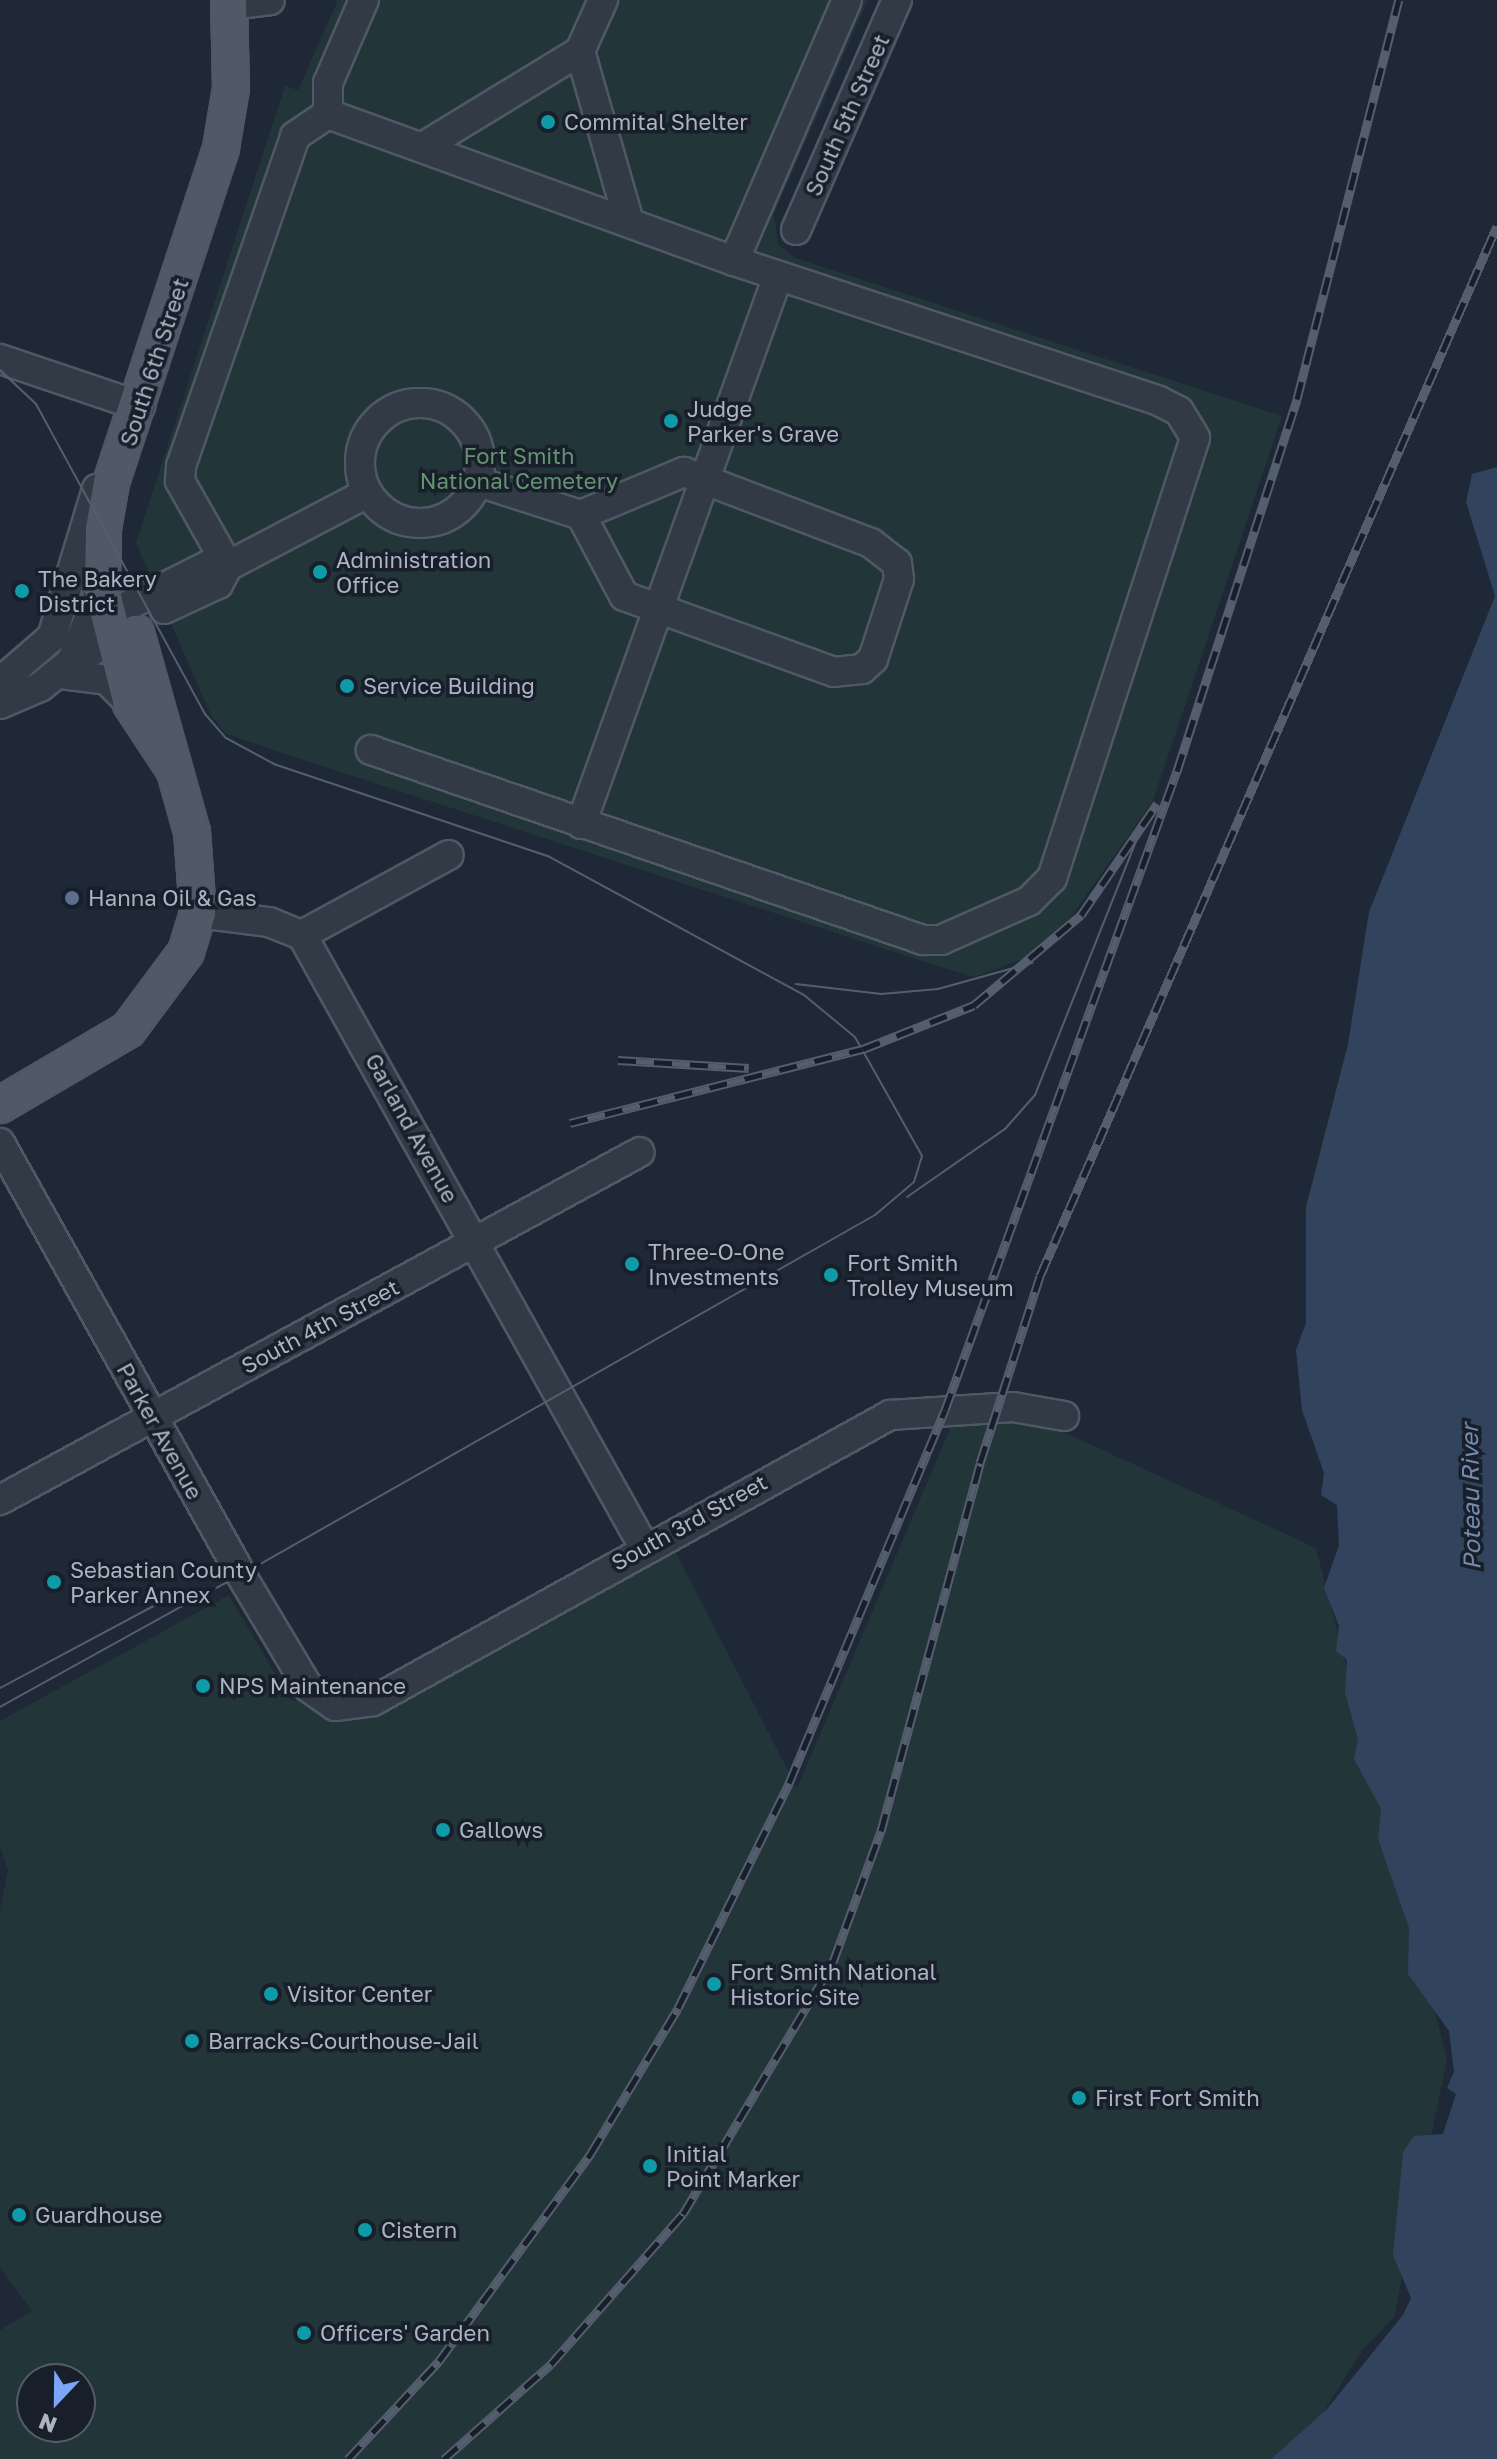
<!DOCTYPE html>
<html>
<head>
<meta charset="utf-8">
<style>
  body { margin:0 }
  #map { position:relative; width:1497px; height:2459px; overflow:hidden; background:#1f2836; font-family:"Golos Text",sans-serif }
  div>[style] { position:absolute }
  .green>* { inset:0; background:#223538 }
  .water>* { inset:0; background:#32435e }
  .roads { filter:drop-shadow(2px 0 #505765) drop-shadow(-2px 0 #505765) drop-shadow(0 2px #505765) drop-shadow(0 -2px #505765) }
  .minor>* { height:28px; margin:-14px; padding:0 14px; transform-origin:14px; border-radius:14px; background:#323a46 }
  .minor>.ring { margin:-14px; padding:0; box-sizing:content-box; background:none; border:28px solid #323a46; border-radius:50% }
  .major>* { height:34px; margin:-17px; padding:0 17px; transform-origin:17px; border-radius:17px; background:#505967 }
  .tram>* { height:2px; margin:-1px; padding:0 1px; transform-origin:1px; border-radius:1px; background:#545e6e }
  .rail>* { height:9px; margin-top:-4.5px; transform-origin:0; background:repeating-linear-gradient(90deg,#181f2b 0 18px,#545e6e 0 36px); box-sizing:border-box; border-block:2px solid #545e6e }
  .dots>* { width:22px; height:22px; translate:-50% -50%; box-sizing:border-box; border:4px solid #181f2b; border-radius:50% }
  span { translate:-50% -50%; white-space:nowrap; text-align:center; line-height:1.15; -webkit-text-stroke:7px #181f2b; paint-order:stroke }
  .street-label { font-size:22px; color:#acb4c4 }
  .poi-label { font-size:22px; color:#acb4c4 }
  .left { translate:0 -50%; text-align:left }
  .park-label { font-size:22px; color:#649471 }
  .water-label { font-size:24px; color:#748aad; font-style:italic }
  .north { position:absolute; left:16px; top:2363px; width:80px; height:80px; box-sizing:border-box; background:#181f2b; border:2px solid #535b68; border-radius:50%; rotate:202deg; font-size:22px; font-weight:700; line-height:32px; text-align:center; color:#acb4c4 }
  .north::after { content:''; display:block; margin:auto; width:28px; height:36px; background:#7ca7f9; clip-path:polygon(50% 0,100% 100%,50% 72%,0 100%) }
</style>
</head>
<body>
<div id="map">
  <div class="green">
    <div style="clip-path:polygon(338px 0,868px 0,774px 214px,778px 244px,795px 258px,1282px 416px,1153px 801px,1071px 917px,1028px 957px,975px 977px,937px 966px,276px 751px,225px 733px,211px 715px,136px 543px,285px 86px,298px 90px)"></div>
    <div style="clip-path:polygon(evenodd,953px 1422px,1044px 1423px,1316px 1548px,1447px 2059px,1394px 2317px,1361px 2352px,1323px 2413px,1271px 2459px,0 2459px,0 2330px,32px 2311px,0 2267px,0 1909px,8px 1870px,0 1847px,0 1721px,229px 1595px,290px 1699px,354px 1720px,673px 1547px,797px 1788px,953px 1422px,32px 2379px,80px 2379px,80px 2427px,32px 2427px,32px 2379px)"></div>
  </div>
  <div class="water">
    <div style="clip-path:polygon(1497px 467px,1497px 2459px,1271px 2459px,1327px 2409px,1403px 2315px,1411px 2298px,1393px 2255px,1403px 2152px,1414px 2136px,1443px 2134px,1456px 2094px,1447px 2088px,1454px 2072px,1449px 2031px,1408px 1974px,1409px 1928px,1378px 1839px,1381px 1809px,1354px 1759px,1358px 1740px,1345px 1692px,1347px 1660px,1336px 1651px,1339px 1626px,1324px 1588px,1339px 1545px,1337px 1505px,1321px 1495px,1324px 1473px,1302px 1410px,1296px 1350px,1306px 1323px,1306px 1207px,1348px 1044px,1369px 912px,1495px 596px,1466px 502px,1472px 474px)"></div>
  </div>
  <div class="roads">
    <div class="minor">
      <div style="left:231px;top:5px;width:39px;rotate:-7deg"></div>
      <div style="left:580px;top:51px;width:174px;rotate:74deg"></div>
      <div style="left:328px;top:114px;width:432px;rotate:19.9deg"></div>
      <div style="left:734px;top:261px;width:447px;rotate:18.2deg"></div>
      <div style="left:1159px;top:401px;width:22px;rotate:27deg"></div>
      <div style="left:1179px;top:411px;width:31px;rotate:59deg"></div>
      <div style="left:1195px;top:438px;width:463px;rotate:108deg"></div>
      <div style="left:1052px;top:878px;width:33px;rotate:135deg"></div>
      <div style="left:1029px;top:901px;width:96px;rotate:156.1deg"></div>
      <div style="left:941px;top:940px;width:18px;rotate:180deg"></div>
      <div style="left:923px;top:940px;width:584px;rotate:-161.01deg"></div>
      <div style="left:328px;top:114px;width:31px;rotate:-90deg"></div>
      <div style="left:328px;top:83px;width:90px;rotate:-66.6deg"></div>
      <div style="left:423px;top:147px;width:184px;rotate:-31.4deg"></div>
      <div style="left:580px;top:51px;width:56px;rotate:-65.7deg"></div>
      <div style="left:796px;top:230px;width:251px;rotate:-66.3deg"></div>
      <div style="left:734px;top:261px;width:284px;rotate:-66.6deg"></div>
      <div style="left:0;top:359px;width:148px;rotate:18.6deg"></div>
      <div class="ring" style="left:360px;top:403px;width:92px;height:92px"></div>
      <div style="left:478px;top:482px;width:108px;rotate:17.8deg"></div>
      <div style="left:581px;top:515px;width:112px;rotate:-22.7deg"></div>
      <div style="left:684px;top:472px;width:200px;rotate:20.8deg"></div>
      <div style="left:871px;top:543px;width:33px;rotate:38deg"></div>
      <div style="left:897px;top:563px;width:16px;rotate:83deg"></div>
      <div style="left:899px;top:579px;width:84px;rotate:108deg"></div>
      <div style="left:873px;top:659px;width:15px;rotate:138deg"></div>
      <div style="left:862px;top:669px;width:28px;rotate:174deg"></div>
      <div style="left:834px;top:672px;width:223px;rotate:-160.1deg"></div>
      <div style="left:624px;top:596px;width:92px;rotate:-118deg"></div>
      <div style="left:228px;top:566px;width:98px;rotate:-119.5deg"></div>
      <div style="left:180px;top:481px;width:15px;rotate:-86deg"></div>
      <div style="left:181px;top:466px;width:349px;rotate:-70.9deg"></div>
      <div style="left:295px;top:136px;width:40px;rotate:-34deg"></div>
      <div style="left:127px;top:606px;width:92px;rotate:-26.6deg"></div>
      <div style="left:209px;top:565px;width:19px;rotate:3deg"></div>
      <div style="left:228px;top:566px;width:157px;rotate:-27.7deg"></div>
      <div style="left:164px;top:609px;width:60px;rotate:-24.8deg"></div>
      <div style="left:218px;top:584px;width:21px;rotate:-61deg"></div>
      <div style="left:60px;top:674px;width:82px;rotate:-35.6deg"></div>
      <div style="left:61px;top:674px;width:46px;rotate:7.4deg"></div>
      <div style="left:107px;top:680px;width:34px;rotate:45deg"></div>
      <div style="left:0;top:682px;width:69px;rotate:-40.9deg"></div>
      <div style="left:52px;top:637px;width:155px;rotate:-73.1deg"></div>
      <div style="left:0;top:704px;width:43px;rotate:-23deg"></div>
      <div style="left:40px;top:687px;width:40px;rotate:-39deg"></div>
      <div style="left:71px;top:662px;width:87px;rotate:-67.6deg"></div>
      <div style="left:581px;top:824px;width:582px;rotate:-70.23deg"></div>
      <div style="left:198px;top:913px;width:72px;rotate:7.2deg"></div>
      <div style="left:269px;top:922px;width:35px;rotate:22deg"></div>
      <div style="left:302px;top:935px;width:701px;rotate:60.8deg"></div>
      <div style="left:302px;top:935px;width:167px;rotate:-28.6deg"></div>
      <div style="left:0;top:1143px;width:495px;rotate:60.8deg"></div>
      <div style="left:241px;top:1575px;width:131px;rotate:59.1deg"></div>
      <div style="left:308px;top:1687px;width:33px;rotate:35deg"></div>
      <div style="left:335px;top:1706px;width:38px;rotate:-7deg"></div>
      <div style="left:373px;top:1701px;width:591px;rotate:-28.95deg"></div>
      <div style="left:890px;top:1415px;width:123px;rotate:-3.7deg"></div>
      <div style="left:1013px;top:1407px;width:52px;rotate:10deg"></div>
      <div style="left:0;top:1500px;width:728px;rotate:-28.54deg"></div>
    </div>
    <div class="major">
      <div style="left:173px;top:768px;width:77px;rotate:-123.3deg"></div>
      <div style="left:131px;top:704px;width:119px;rotate:-104.2deg"></div>
      <div style="left:102px;top:589px;width:60px;rotate:-89deg"></div>
      <div style="left:103px;top:529px;width:47px;rotate:-80.1deg"></div>
      <div style="left:111px;top:483px;width:353px;rotate:-71.8deg"></div>
      <div style="left:221px;top:148px;width:61px;rotate:-80.5deg"></div>
      <div style="left:231px;top:88px;width:88px;rotate:-91.3deg"></div>
      <div style="left:0;top:1105px;width:148px;rotate:-30.4deg"></div>
      <div style="left:128px;top:1030px;width:97px;rotate:-53.4deg"></div>
      <div style="left:186px;top:952px;width:41px;rotate:-72.9deg"></div>
      <div style="left:198px;top:913px;width:81px;rotate:-94.2deg"></div>
      <div style="left:192px;top:832px;width:207px;rotate:-105.7deg"></div>
    </div>
  </div>
  <div class="tram">
    <div style="left:0;top:370px;width:50px;rotate:43.4deg"></div>
    <div style="left:36px;top:404px;width:353px;rotate:61.4deg"></div>
    <div style="left:205px;top:714px;width:32px;rotate:49deg"></div>
    <div style="left:226px;top:738px;width:55px;rotate:28.4deg"></div>
    <div style="left:274px;top:764px;width:289px;rotate:18.6deg"></div>
    <div style="left:548px;top:856px;width:291px;rotate:28.5deg"></div>
    <div style="left:804px;top:995px;width:66px;rotate:39.5deg"></div>
    <div style="left:855px;top:1037px;width:137px;rotate:60.6deg"></div>
    <div style="left:922px;top:1156px;width:27px;rotate:107deg"></div>
    <div style="left:914px;top:1182px;width:51px;rotate:139.8deg"></div>
    <div style="left:875px;top:1215px;width:729px;rotate:150.41deg"></div>
    <div style="left:241px;top:1575px;width:50px;rotate:152.4deg"></div>
    <div style="left:197px;top:1598px;width:34px;rotate:175deg"></div>
    <div style="left:163px;top:1601px;width:185px;rotate:151.9deg"></div>
    <div style="left:796px;top:984px;width:86px;rotate:6.7deg"></div>
    <div style="left:881px;top:994px;width:57px;rotate:-5deg"></div>
    <div style="left:938px;top:989px;width:98px;rotate:-15.5deg"></div>
    <div style="left:907px;top:1197px;width:119px;rotate:-34.8deg"></div>
    <div style="left:1005px;top:1129px;width:45px;rotate:-48.6deg"></div>
    <div style="left:1035px;top:1095px;width:286px;rotate:-68.3deg"></div>
    <div style="left:0;top:1707px;width:221px;rotate:-29deg"></div>
  </div>
  <div class="rail">
    <div style="left:618px;top:1060px;width:131px;rotate:3.5deg"></div>
    <div style="left:570px;top:1123px;width:302px;rotate:-14.2deg"></div>
    <div style="left:863px;top:1049px;width:119px;rotate:-21.6deg"></div>
    <div style="left:974px;top:1005px;width:140px;rotate:-40.1deg"></div>
    <div style="left:1081px;top:915px;width:135px;rotate:-55.6deg"></div>
    <div style="left:348px;top:2459px;width:134px;rotate:-47.1deg"></div>
    <div style="left:439px;top:2361px;width:258px;rotate:-53.8deg"></div>
    <div style="left:591px;top:2153px;width:169px;rotate:-59deg"></div>
    <div style="left:678px;top:2008px;width:251px;rotate:-63.7deg"></div>
    <div style="left:789px;top:1783px;width:404px;rotate:-67.3deg"></div>
    <div style="left:945px;top:1410px;width:680px;rotate:-70.05deg"></div>
    <div style="left:1177px;top:771px;width:391px;rotate:-72.1deg"></div>
    <div style="left:1297px;top:399px;width:412px;rotate:-75.7deg"></div>
    <div style="left:444px;top:2459px;width:143px;rotate:-41.6deg"></div>
    <div style="left:551px;top:2364px;width:200px;rotate:-48.7deg"></div>
    <div style="left:683px;top:2214px;width:293px;rotate:-59.2deg"></div>
    <div style="left:833px;top:1962px;width:140px;rotate:-69.9deg"></div>
    <div style="left:881px;top:1831px;width:381px;rotate:-74.9deg"></div>
    <div style="left:980px;top:1463px;width:196px;rotate:-72.2deg"></div>
    <div style="left:1040px;top:1276px;width:1145px;rotate:-66.48deg"></div>
  </div>
  <div class="dots">
    <div style="left:548px;top:122px;background:#0f9aa8"></div>
    <div style="left:671px;top:421px;background:#0f9aa8"></div>
    <div style="left:320px;top:572px;background:#0f9aa8"></div>
    <div style="left:22px;top:591px;background:#0f9aa8"></div>
    <div style="left:347px;top:686px;background:#0f9aa8"></div>
    <div style="left:72px;top:898px;background:#5c6f8a"></div>
    <div style="left:632px;top:1264px;background:#0f9aa8"></div>
    <div style="left:831px;top:1275px;background:#0f9aa8"></div>
    <div style="left:54px;top:1582px;background:#0f9aa8"></div>
    <div style="left:203px;top:1686px;background:#0f9aa8"></div>
    <div style="left:443px;top:1830px;background:#0f9aa8"></div>
    <div style="left:714px;top:1984px;background:#0f9aa8"></div>
    <div style="left:271px;top:1994px;background:#0f9aa8"></div>
    <div style="left:192px;top:2041px;background:#0f9aa8"></div>
    <div style="left:1079px;top:2098px;background:#0f9aa8"></div>
    <div style="left:650px;top:2166px;background:#0f9aa8"></div>
    <div style="left:19px;top:2215px;background:#0f9aa8"></div>
    <div style="left:365px;top:2230px;background:#0f9aa8"></div>
    <div style="left:304px;top:2333px;background:#0f9aa8"></div>
  </div>
  <div class="street-label">
    <span style="left:847px;top:115px;rotate:-66deg">South 5th Street</span>
    <span style="left:154px;top:362px;rotate:-72deg">South 6th Street</span>
    <span style="left:412px;top:1128px;rotate:61deg">Garland Avenue</span>
    <span style="left:320px;top:1326px;rotate:-28deg">South 4th Street</span>
    <span style="left:160px;top:1431px;rotate:61deg">Parker Avenue</span>
    <span style="left:689px;top:1522px;rotate:-29deg">South 3rd Street</span>
  </div>
  <div class="poi-label">
    <span class="left" style="left:564px;top:122px">Commital Shelter</span>
    <span class="left" style="left:687px;top:421px">Judge<br>Parker's Grave</span>
    <span class="left" style="left:336px;top:572px">Administration<br>Office</span>
    <span class="left" style="left:38px;top:591px">The Bakery<br>District</span>
    <span class="left" style="left:363px;top:686px">Service Building</span>
    <span class="left" style="left:88px;top:898px">Hanna Oil &amp; Gas</span>
    <span class="left" style="left:648px;top:1264px">Three-O-One<br>Investments</span>
    <span class="left" style="left:847px;top:1275px">Fort Smith<br>Trolley Museum</span>
    <span class="left" style="left:70px;top:1582px">Sebastian County<br>Parker Annex</span>
    <span class="left" style="left:219px;top:1686px">NPS Maintenance</span>
    <span class="left" style="left:459px;top:1830px">Gallows</span>
    <span class="left" style="left:730px;top:1984px">Fort Smith National<br>Historic Site</span>
    <span class="left" style="left:287px;top:1994px">Visitor Center</span>
    <span class="left" style="left:208px;top:2041px">Barracks-Courthouse-Jail</span>
    <span class="left" style="left:1095px;top:2098px">First Fort Smith</span>
    <span class="left" style="left:666px;top:2166px">Initial<br>Point Marker</span>
    <span class="left" style="left:35px;top:2215px">Guardhouse</span>
    <span class="left" style="left:381px;top:2230px">Cistern</span>
    <span class="left" style="left:320px;top:2333px">Officers' Garden</span>
  </div>
  <div class="park-label">
    <span style="left:519px;top:468px">Fort Smith<br>National Cemetery</span>
  </div>
  <div class="water-label">
    <span style="left:1470px;top:1497px;rotate:-91deg">Poteau River</span>
  </div>
  <div class="north">N</div>
</div>
</body>
</html>
